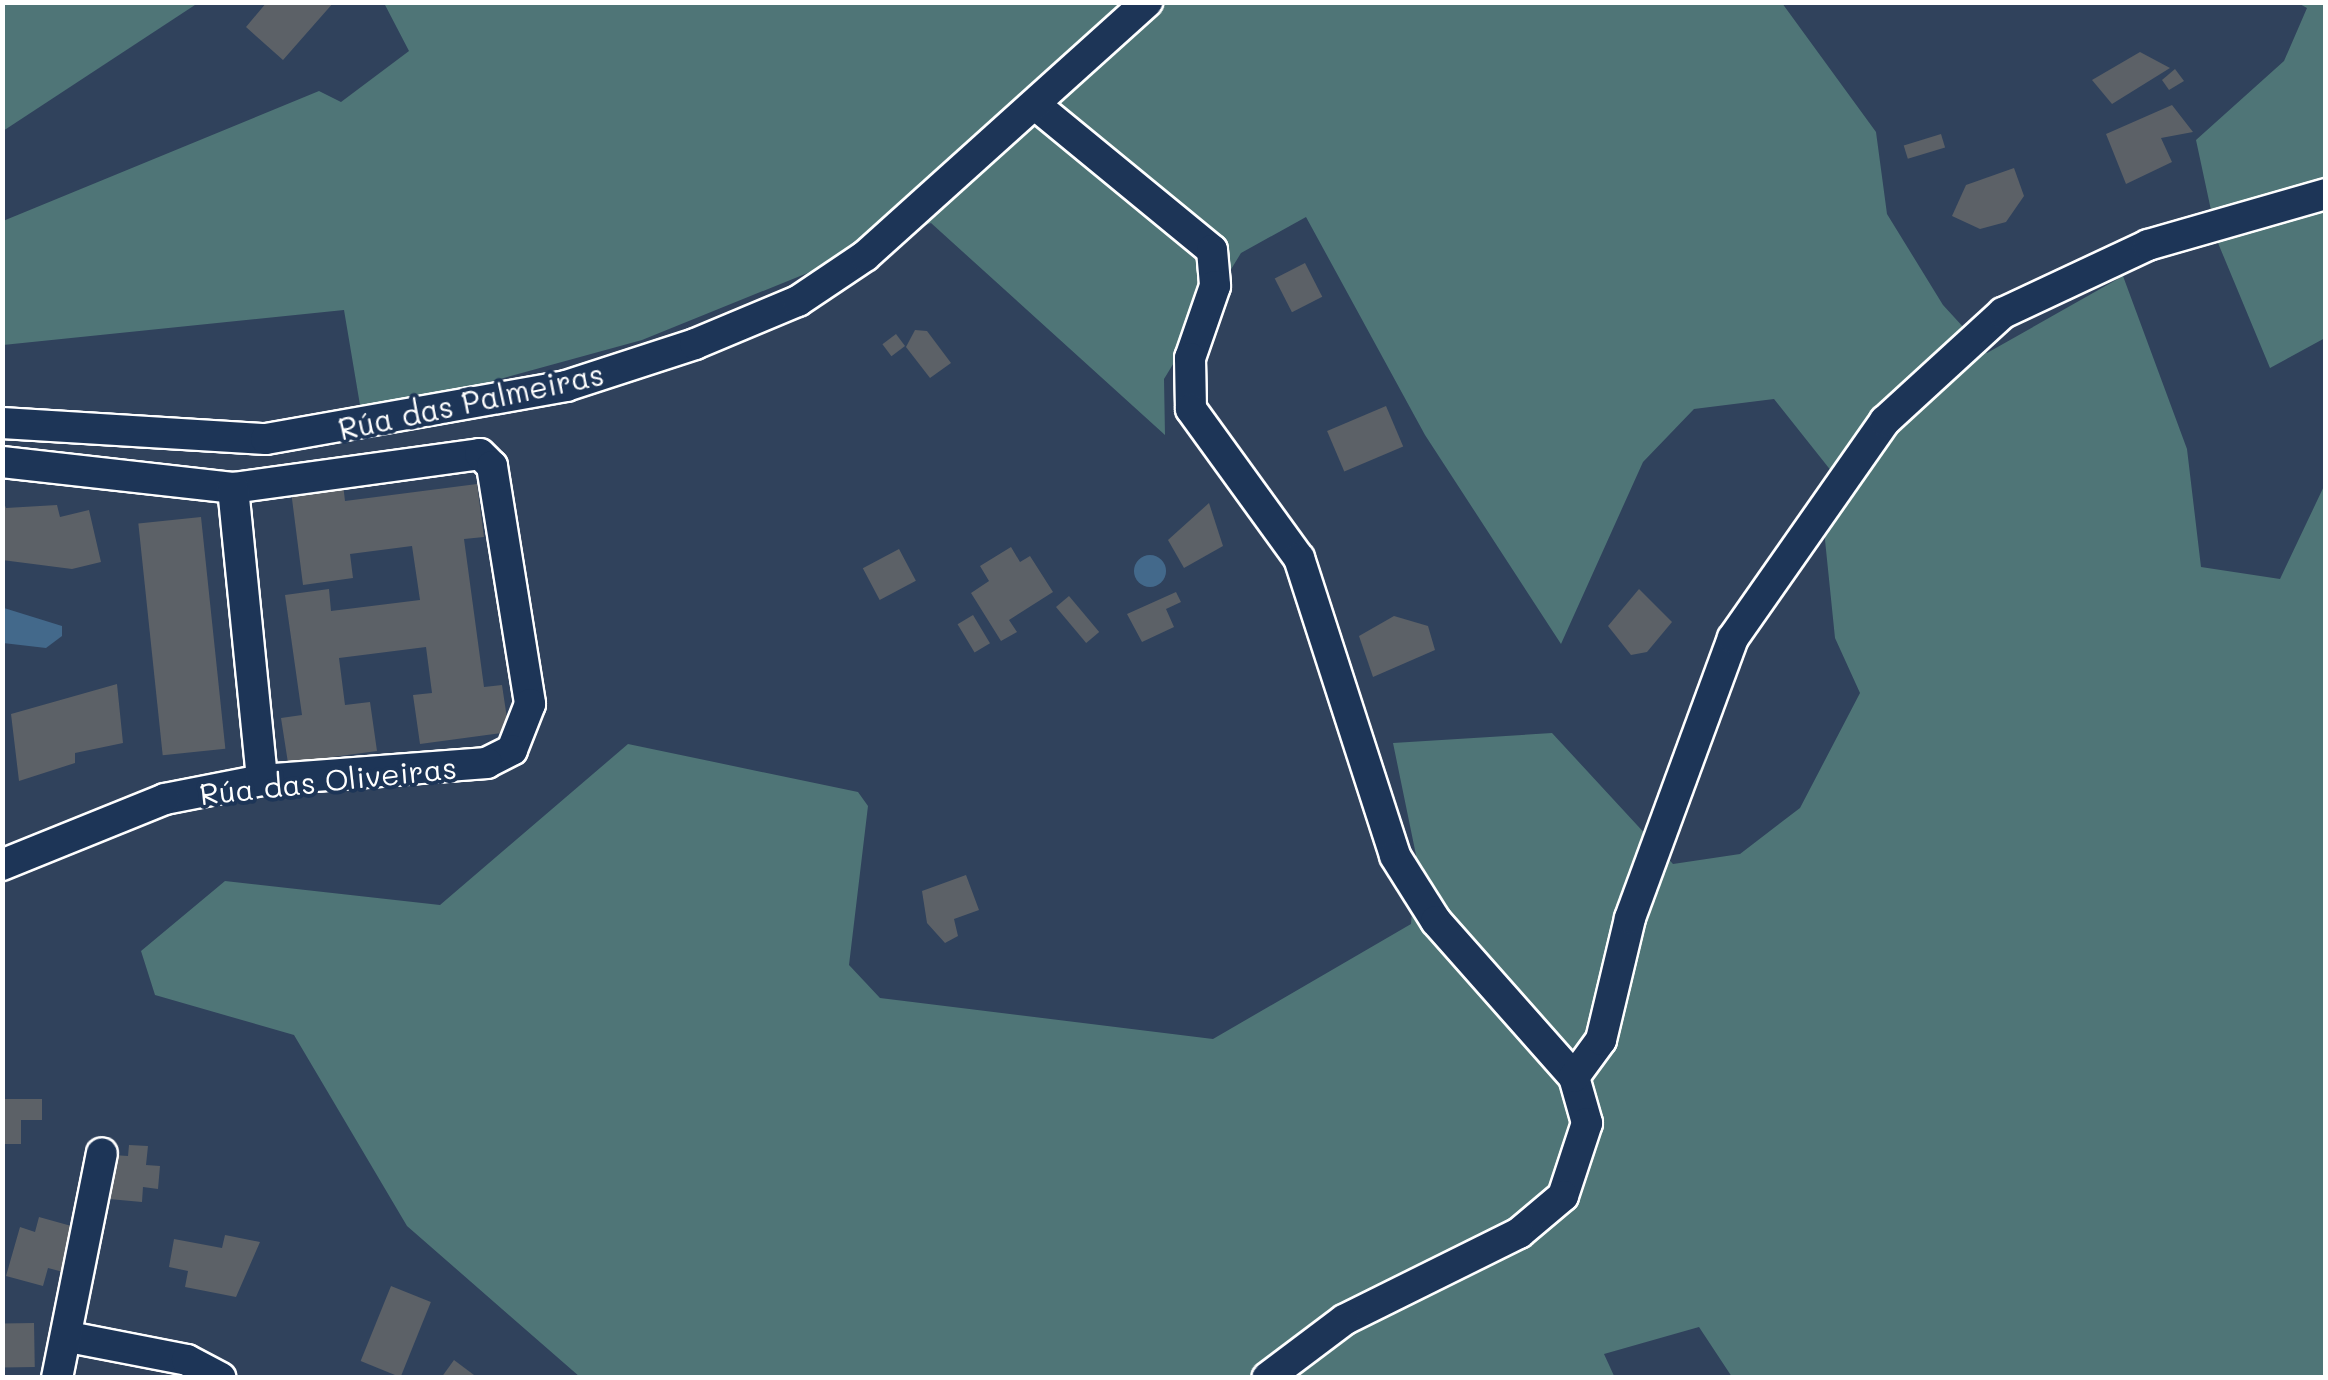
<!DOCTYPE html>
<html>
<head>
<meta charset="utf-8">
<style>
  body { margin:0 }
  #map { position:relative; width:2328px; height:1380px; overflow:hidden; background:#30425c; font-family:Mali,sans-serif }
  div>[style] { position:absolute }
  .green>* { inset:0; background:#4f7577 }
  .water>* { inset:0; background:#43698b }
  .round { border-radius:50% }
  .building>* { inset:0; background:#5c6167; transform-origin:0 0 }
  .roads { filter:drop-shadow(2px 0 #fff) drop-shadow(-2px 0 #fff) drop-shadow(0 2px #fff) drop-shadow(0 -2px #fff) }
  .minor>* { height:30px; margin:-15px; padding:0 15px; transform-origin:15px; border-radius:15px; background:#1d3557 }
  span { translate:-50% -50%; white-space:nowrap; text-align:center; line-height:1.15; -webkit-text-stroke:8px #1d3557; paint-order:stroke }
  .street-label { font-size:30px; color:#fff }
  .frame { position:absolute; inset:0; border:5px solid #fff; pointer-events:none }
</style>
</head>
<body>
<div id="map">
  <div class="green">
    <div style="clip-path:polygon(3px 2px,198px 2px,198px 3px,3px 131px)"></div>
    <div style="clip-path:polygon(384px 3px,1782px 3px,1876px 132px,1887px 214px,1943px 305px,1987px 353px,2123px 276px,2187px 449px,2201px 567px,2280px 579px,2325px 484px,2325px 1377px,1732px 1377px,1699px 1327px,1604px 1354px,1615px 1378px,580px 1377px,407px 1226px,294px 1035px,155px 995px,141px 951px,225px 881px,440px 905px,628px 744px,858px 792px,868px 806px,849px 965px,880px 998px,1213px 1039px,1411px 924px,1416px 855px,1393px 743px,1552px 733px,1673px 864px,1740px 854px,1800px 808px,1860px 693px,1835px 638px,1825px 540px,1832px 472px,1774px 399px,1694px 409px,1643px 462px,1561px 644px,1425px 435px,1306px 217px,1241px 253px,1164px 379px,1165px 435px,931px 223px,642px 340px,362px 417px,344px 310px,3px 345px,3px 221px,319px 91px,341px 102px,409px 51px)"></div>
    <div style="clip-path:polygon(2298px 3px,2325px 3px,2325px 338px,2270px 368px,2218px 243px,2196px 140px,2284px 61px,2307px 8px)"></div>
  </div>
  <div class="water">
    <div class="round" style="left:1134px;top:555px;width:32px;height:32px"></div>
    <div style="clip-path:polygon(4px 608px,62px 626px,62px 636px,46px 648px,3px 643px)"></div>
  </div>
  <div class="building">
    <div style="clip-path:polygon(267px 2px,272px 4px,334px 2px,283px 60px,246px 27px)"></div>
    <div style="clip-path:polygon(2140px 52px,2170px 68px,2112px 104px,2092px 80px)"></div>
    <div style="clip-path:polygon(2175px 69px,2184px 81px,2169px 90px,2162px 80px)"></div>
    <div style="clip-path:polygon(2172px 105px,2193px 132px,2161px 138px,2172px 162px,2126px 184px,2106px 134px)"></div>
    <div style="left:1941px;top:134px;width:14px;height:39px;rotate:73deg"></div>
    <div style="clip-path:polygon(2014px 168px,2024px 196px,2006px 222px,1980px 229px,1952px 216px,1966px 185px)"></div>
    <div style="left:1305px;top:263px;width:38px;height:34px;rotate:63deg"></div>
    <div style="clip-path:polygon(915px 330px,927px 331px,951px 363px,930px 378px,906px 347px)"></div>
    <div style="left:896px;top:334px;width:15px;height:17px;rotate:53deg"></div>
    <div style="left:1386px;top:406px;width:44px;height:64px;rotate:67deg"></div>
    <div style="clip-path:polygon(343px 484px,345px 501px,477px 484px,484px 537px,464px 539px,484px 687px,502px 685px,509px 732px,420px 744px,413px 695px,432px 693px,426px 647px,339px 658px,345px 705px,370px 702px,377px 751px,288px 763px,281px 718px,302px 715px,285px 595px,329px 589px,331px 611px,420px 600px,412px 546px,350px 554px,353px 578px,303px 585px,291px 491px)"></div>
    <div style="clip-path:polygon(2px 498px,6px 508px,57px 505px,60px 517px,89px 510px,101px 562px,72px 569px,2px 560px)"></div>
    <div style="clip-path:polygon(1209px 503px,1223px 546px,1184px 568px,1168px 540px)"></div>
    <div style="left:201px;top:517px;width:233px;height:63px;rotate:84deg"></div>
    <div style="clip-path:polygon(1011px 547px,1020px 562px,1030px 556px,1053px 592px,1009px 620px,1017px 632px,1001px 641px,971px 593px,989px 581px,980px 566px)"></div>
    <div style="left:899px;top:549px;width:36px;height:41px;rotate:62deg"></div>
    <div style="clip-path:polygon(1639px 589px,1672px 622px,1647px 652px,1631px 655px,1608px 626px)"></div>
    <div style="clip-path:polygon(1176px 592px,1181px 602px,1166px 609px,1174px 627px,1142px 642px,1127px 614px)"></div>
    <div style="left:1069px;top:596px;width:47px;height:17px;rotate:50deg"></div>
    <div style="left:973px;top:615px;width:33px;height:18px;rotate:59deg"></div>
    <div style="clip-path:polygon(1394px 616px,1428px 626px,1435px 650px,1373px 677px,1359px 636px)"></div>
    <div style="clip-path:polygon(117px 684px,123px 743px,75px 753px,75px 763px,19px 781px,11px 714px)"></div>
    <div style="clip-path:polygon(966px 875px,979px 910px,954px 919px,958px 936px,945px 943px,927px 923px,922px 891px)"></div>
    <div style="clip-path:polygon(2px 1099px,42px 1099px,42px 1120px,21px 1120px,21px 1144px,2px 1144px)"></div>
    <div style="clip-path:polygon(129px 1145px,148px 1146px,146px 1165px,160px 1166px,158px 1189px,143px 1187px,142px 1202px,109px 1199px,113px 1155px,128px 1156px)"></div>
    <div style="clip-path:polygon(39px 1217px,75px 1227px,63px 1272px,48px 1268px,43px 1286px,6px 1276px,20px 1227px,35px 1232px)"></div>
    <div style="clip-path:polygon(225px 1235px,260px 1242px,236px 1297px,185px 1287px,188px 1271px,169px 1267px,174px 1239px,222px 1248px)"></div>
    <div style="left:391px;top:1286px;width:43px;height:81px;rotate:22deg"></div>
    <div style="left:34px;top:1323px;width:44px;height:32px;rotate:89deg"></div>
    <div style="clip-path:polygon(454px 1360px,478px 1378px,441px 1378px)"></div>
  </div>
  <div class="roads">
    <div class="minor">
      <div style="left:1038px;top:107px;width:225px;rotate:39.4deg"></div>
      <div style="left:1212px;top:250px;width:36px;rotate:85deg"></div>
      <div style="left:1215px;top:286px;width:76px;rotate:109.1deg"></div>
      <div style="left:1190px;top:358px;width:51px;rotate:88.9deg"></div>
      <div style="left:1191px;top:409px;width:184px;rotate:54.1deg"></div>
      <div style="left:1299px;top:558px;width:313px;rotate:72.1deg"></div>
      <div style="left:1395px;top:856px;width:77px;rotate:57.8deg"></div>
      <div style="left:1436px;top:921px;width:208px;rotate:48.5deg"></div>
      <div style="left:1574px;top:1077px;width:48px;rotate:74.2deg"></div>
      <div style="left:1587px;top:1123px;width:77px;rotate:108.2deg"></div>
      <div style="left:1563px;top:1196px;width:57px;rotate:139.9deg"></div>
      <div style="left:1519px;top:1233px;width:195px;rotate:153.6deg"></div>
      <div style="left:1344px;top:1320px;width:96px;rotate:143deg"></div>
      <div style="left:2px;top:423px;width:264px;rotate:3.5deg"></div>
      <div style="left:266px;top:439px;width:305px;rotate:-10deg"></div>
      <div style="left:566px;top:386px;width:136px;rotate:-18deg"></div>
      <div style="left:695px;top:344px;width:112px;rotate:-22.7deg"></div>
      <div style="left:798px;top:301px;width:81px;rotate:-33.9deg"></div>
      <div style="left:865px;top:256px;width:380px;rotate:-42deg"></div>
      <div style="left:2px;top:462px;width:232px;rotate:6.4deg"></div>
      <div style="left:233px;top:488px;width:249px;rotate:-7.8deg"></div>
      <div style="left:480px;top:454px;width:17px;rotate:45deg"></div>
      <div style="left:492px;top:466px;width:241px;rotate:80.9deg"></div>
      <div style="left:530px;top:704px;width:49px;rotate:111.4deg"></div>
      <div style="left:512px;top:750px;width:28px;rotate:153deg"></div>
      <div style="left:487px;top:763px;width:226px;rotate:175.7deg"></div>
      <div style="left:262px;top:780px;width:99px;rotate:168.9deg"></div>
      <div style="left:165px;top:799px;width:176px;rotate:158deg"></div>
      <div style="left:233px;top:488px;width:293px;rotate:84.3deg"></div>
      <div style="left:1574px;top:1077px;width:46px;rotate:-53.9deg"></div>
      <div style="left:1601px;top:1040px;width:125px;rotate:-76.6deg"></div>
      <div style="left:1630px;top:918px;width:298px;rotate:-69.8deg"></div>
      <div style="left:1733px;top:638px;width:265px;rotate:-55deg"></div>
      <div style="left:1885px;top:421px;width:160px;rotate:-42.5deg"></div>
      <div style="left:2003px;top:313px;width:160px;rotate:-25.1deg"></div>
      <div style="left:2148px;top:245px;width:185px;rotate:-16deg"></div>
      <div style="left:69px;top:1337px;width:120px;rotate:11deg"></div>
      <div style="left:187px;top:1360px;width:38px;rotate:28deg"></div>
      <div style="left:57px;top:1378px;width:229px;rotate:-78.7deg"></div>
    </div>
  </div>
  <div class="street-label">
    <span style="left:471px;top:401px;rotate:-12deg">Rúa das Palmeiras</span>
    <span style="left:328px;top:780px;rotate:-6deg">Rúa das Oliveiras</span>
  </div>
  <div class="frame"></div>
</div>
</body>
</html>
